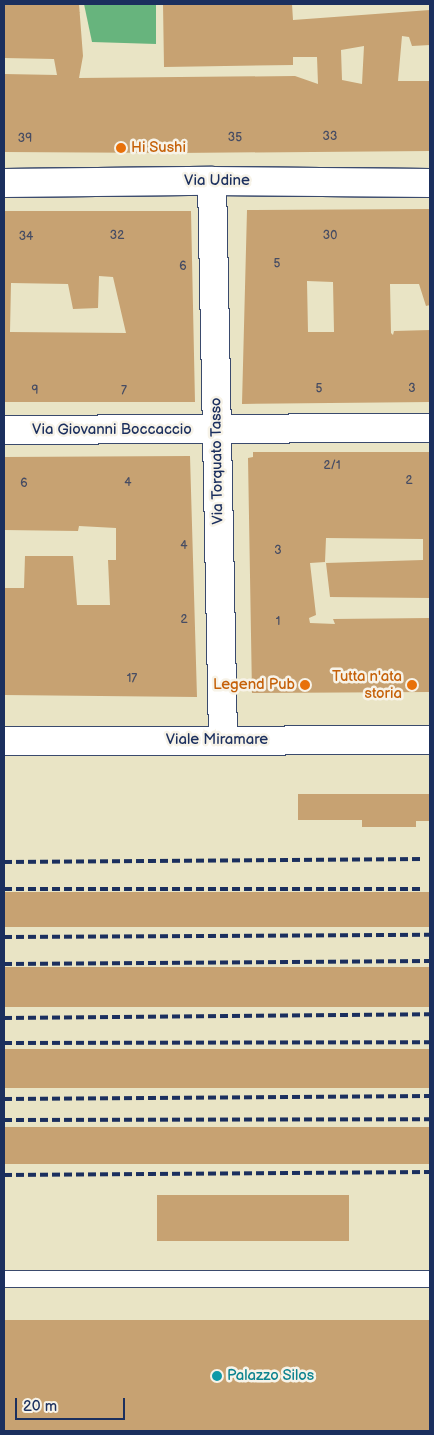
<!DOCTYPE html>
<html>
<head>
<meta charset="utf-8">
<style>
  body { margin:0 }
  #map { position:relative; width:434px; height:1435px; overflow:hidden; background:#e9e4c5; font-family:"Balsamiq Sans",sans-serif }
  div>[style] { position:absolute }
  .forest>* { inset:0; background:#67b47d }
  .building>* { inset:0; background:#c7a272; transform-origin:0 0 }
  .roads { filter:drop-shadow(1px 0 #3a4a6d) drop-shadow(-1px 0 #3a4a6d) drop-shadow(0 1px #3a4a6d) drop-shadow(0 -1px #3a4a6d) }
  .service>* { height:16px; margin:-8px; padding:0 8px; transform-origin:8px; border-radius:8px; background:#fff }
  .minor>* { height:28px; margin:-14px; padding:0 14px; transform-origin:14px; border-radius:14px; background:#fff }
  .secondary>* { height:28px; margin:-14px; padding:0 14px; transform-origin:14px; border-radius:14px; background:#fff }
  .primary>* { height:28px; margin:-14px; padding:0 14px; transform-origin:14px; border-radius:14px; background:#fff }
  .rail>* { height:4px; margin-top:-2px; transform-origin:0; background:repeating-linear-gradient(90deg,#1b2f5e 0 8px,transparent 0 12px) }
  .dots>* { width:14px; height:14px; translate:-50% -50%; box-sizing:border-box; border:2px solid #f7f3e8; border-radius:50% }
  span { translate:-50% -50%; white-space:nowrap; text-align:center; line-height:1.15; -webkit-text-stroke:5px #f7f3e8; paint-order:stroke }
  .number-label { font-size:12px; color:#464c63 }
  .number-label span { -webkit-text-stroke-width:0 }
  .food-label { font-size:15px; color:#c56008 }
  .left { translate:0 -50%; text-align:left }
  .right { translate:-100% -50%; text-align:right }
  .street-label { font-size:15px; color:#1b2f5e }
  .culture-label { font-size:15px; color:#0d838f }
  .frame { position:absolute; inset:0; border:5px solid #1b2f5e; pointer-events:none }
  .scale { position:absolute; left:15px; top:1398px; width:110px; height:22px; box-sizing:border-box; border:2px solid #1b2f5e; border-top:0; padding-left:6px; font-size:15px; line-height:18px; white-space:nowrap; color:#1b2f5e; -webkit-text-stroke:4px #f7f3e8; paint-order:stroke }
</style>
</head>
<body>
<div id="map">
  <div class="forest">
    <div style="clip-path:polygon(84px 4px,156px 4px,156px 44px,92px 42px)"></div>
  </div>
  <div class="building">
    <div style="clip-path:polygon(evenodd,4px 4px,79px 4px,83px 56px,79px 78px,295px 76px,318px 84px,317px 57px,293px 57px,293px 65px,164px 67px,163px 4px,292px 4px,293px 20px,430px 10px,430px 45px,412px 46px,409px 37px,402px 36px,398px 81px,430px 81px,430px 151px,175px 153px,4px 152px,4px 74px,57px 75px,54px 59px,4px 58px,4px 4px,364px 46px,362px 84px,342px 80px,341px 50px,364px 46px)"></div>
    <div style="clip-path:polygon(evenodd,430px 209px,430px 305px,426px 306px,419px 284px,390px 284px,391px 333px,393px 335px,394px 331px,430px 330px,430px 402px,242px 404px,247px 210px,430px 209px,307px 281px,333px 282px,334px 332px,308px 332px,307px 281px)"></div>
    <div style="clip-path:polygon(evenodd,4px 211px,191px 211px,195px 402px,4px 402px,4px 211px,99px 276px,113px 277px,126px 333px,10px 332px,11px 283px,68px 284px,73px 309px,98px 308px,99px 276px)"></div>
    <div style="clip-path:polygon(253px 452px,430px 452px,430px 598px,330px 597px,326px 563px,423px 560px,423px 539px,326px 538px,325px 562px,310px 563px,316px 615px,309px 618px,310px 623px,335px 624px,333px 619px,430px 618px,430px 692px,252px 693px,248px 458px,253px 457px)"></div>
    <div style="clip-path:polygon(190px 456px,197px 697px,4px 695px,4px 588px,24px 588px,25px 556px,73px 556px,77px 605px,110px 605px,108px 560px,116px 560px,116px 528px,79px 526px,78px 531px,4px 530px,4px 457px)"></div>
    <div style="clip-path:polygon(298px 794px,430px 794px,430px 821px,416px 821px,416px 827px,362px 827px,362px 820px,298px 820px)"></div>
    <div style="left:430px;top:892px;width:35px;height:426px;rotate:90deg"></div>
    <div style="left:430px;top:967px;width:40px;height:426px;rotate:90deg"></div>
    <div style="left:430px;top:1049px;width:39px;height:426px;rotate:90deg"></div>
    <div style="left:430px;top:1127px;width:37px;height:426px;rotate:90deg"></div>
    <div style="left:157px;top:1195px;width:192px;height:46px"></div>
    <div style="left:430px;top:1320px;width:111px;height:426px;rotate:90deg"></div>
  </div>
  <div class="roads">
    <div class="service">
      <div style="left:4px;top:1279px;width:426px"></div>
    </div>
    <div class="minor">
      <div style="left:212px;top:181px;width:559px;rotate:88.87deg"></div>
      <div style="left:4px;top:430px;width:426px;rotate:-0.3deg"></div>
    </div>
    <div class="secondary">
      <div style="left:4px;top:183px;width:208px;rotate:-0.6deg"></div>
      <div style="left:212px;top:181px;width:218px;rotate:0.5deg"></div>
    </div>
    <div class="primary">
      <div style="left:4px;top:741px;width:426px;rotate:-0.1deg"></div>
    </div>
  </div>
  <div class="rail">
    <div style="left:4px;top:862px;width:420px;rotate:-0.4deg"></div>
    <div style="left:4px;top:889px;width:420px"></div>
    <div style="left:4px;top:937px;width:426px;rotate:-0.3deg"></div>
    <div style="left:4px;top:964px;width:426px;rotate:-0.4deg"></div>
    <div style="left:4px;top:1018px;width:426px;rotate:-0.5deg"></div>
    <div style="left:4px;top:1043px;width:426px;rotate:-0.1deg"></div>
    <div style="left:4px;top:1099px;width:426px;rotate:-0.4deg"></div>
    <div style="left:4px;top:1120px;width:426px;rotate:-0.1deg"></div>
    <div style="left:4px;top:1175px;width:426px;rotate:-0.4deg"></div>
  </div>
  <div class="dots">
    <div style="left:121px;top:148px;background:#e8710a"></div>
    <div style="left:305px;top:685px;background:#e8710a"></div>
    <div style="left:412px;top:685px;background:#e8710a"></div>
    <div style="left:217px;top:1376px;background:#0f9aa8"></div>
  </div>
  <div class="number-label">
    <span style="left:330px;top:137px">33</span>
    <span style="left:235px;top:138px">35</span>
    <span style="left:25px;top:139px">39</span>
    <span style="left:117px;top:236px">32</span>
    <span style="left:330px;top:236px">30</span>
    <span style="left:26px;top:237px">34</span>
    <span style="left:277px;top:264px">5</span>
    <span style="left:183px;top:267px">6</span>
    <span style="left:319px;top:389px">5</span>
    <span style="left:412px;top:389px">3</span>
    <span style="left:35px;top:391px">9</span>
    <span style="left:124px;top:391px">7</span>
    <span style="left:332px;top:466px">2/1</span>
    <span style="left:409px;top:481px">2</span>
    <span style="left:128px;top:483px">4</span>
    <span style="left:24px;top:484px">6</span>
    <span style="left:184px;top:546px">4</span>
    <span style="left:278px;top:551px">3</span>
    <span style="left:184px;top:620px">2</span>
    <span style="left:278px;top:622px">1</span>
    <span style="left:132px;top:679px">17</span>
  </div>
  <div class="food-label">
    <span class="left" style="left:131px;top:148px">Hi Sushi</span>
    <span class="right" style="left:402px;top:685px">Tutta n'ata<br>storia</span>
    <span class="right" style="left:295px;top:685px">Legend Pub</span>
  </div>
  <div class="street-label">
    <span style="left:217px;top:181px">Via Udine</span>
    <span style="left:112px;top:430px">Via Giovanni Boccaccio</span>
    <span style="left:217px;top:461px;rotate:-91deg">Via Torquato Tasso</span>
    <span style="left:217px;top:740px">Viale Miramare</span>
  </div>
  <div class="culture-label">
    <span class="left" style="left:227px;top:1376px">Palazzo Silos</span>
  </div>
  <div class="frame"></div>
  <div class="scale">20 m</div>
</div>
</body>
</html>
